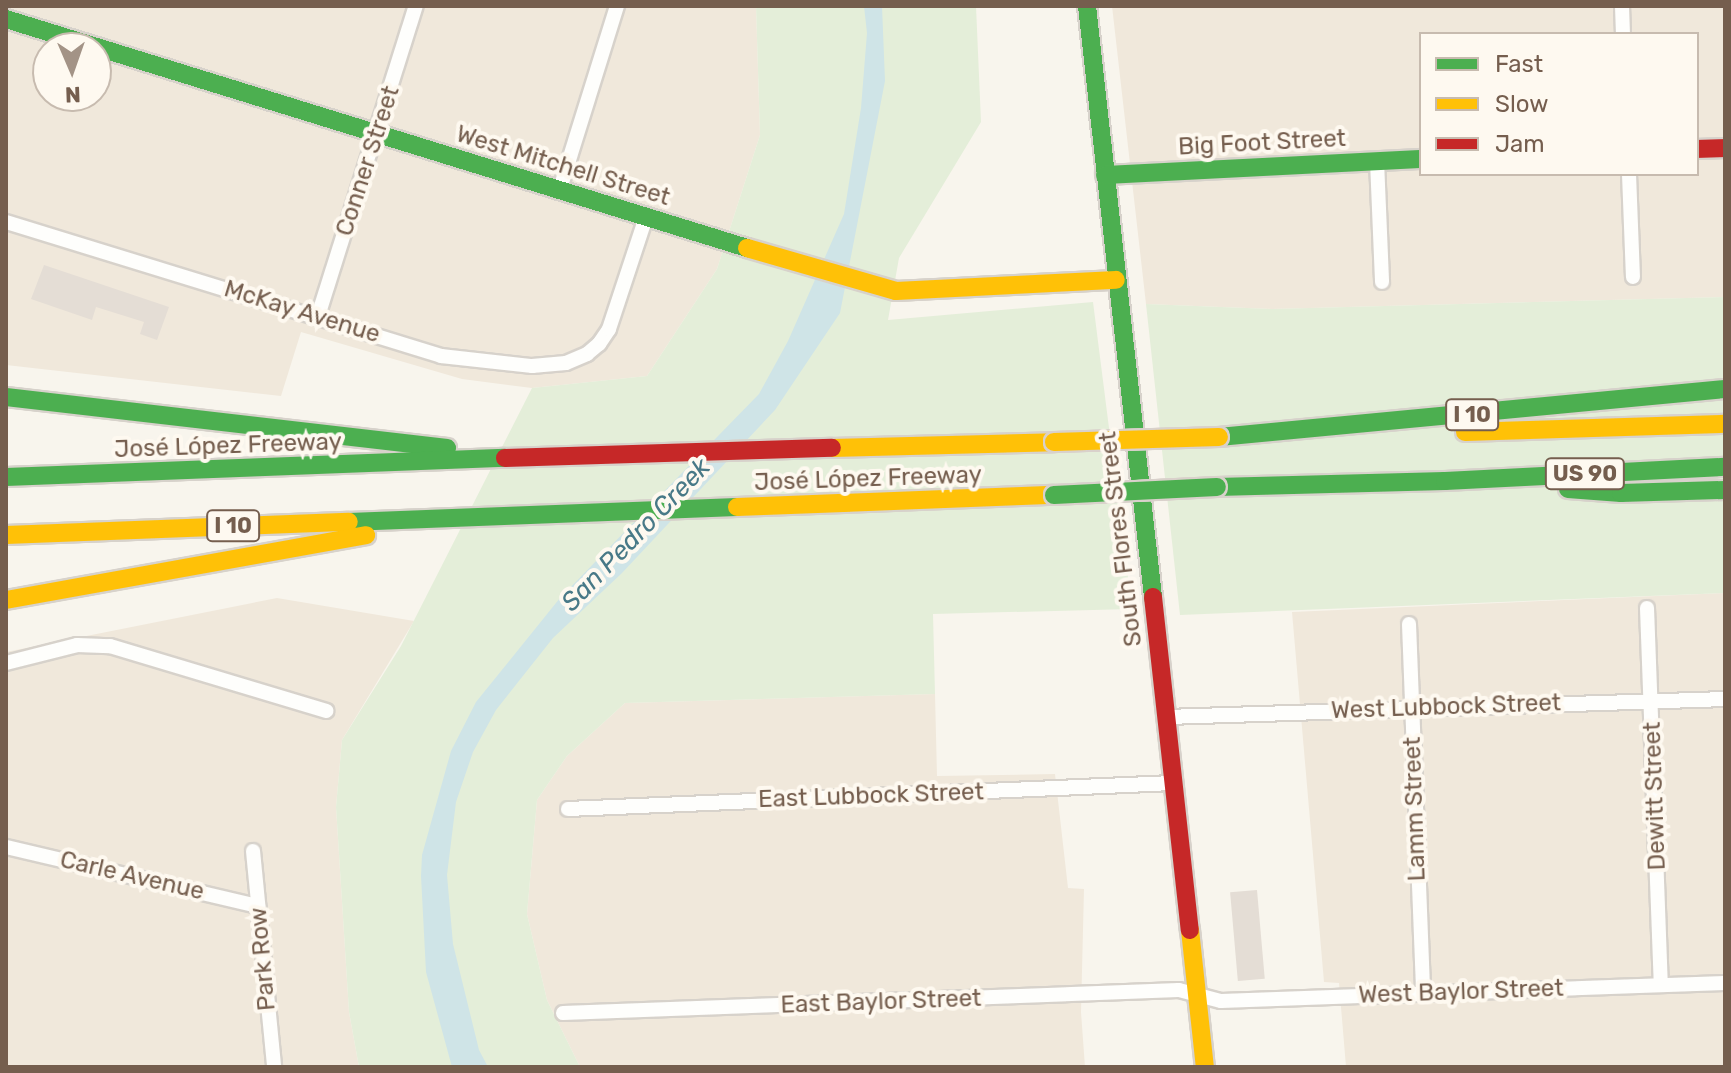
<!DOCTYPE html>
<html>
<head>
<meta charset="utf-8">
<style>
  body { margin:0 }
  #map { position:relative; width:1731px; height:1073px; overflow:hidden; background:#f8f5ed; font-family:Rubik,sans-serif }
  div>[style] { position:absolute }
  .residential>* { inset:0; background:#f0e8db }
  .green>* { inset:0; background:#e4eed9 }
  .water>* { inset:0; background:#cfe4e7 }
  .building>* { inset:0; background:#e4ddd5; transform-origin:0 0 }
  .roads { filter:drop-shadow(2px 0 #d7d2cb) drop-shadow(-2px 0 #d7d2cb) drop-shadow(0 2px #d7d2cb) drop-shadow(0 -2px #d7d2cb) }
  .street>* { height:14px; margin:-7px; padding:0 7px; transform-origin:7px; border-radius:7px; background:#fefefc }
  .fast>* { height:18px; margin:-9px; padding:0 9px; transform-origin:9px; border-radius:9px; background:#4caf50 }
  .slow>* { height:18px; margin:-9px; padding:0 9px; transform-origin:9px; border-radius:9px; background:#ffc107 }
  .jam>* { height:18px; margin:-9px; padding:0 9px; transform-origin:9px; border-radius:9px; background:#c62828 }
  .bridges { filter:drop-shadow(2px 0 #d9d1cb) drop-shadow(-2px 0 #d9d1cb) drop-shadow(0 2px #d9d1cb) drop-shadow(0 -2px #d9d1cb) }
  .fast-bridge>* { height:18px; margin:-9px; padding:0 9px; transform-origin:9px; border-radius:9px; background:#4caf50 }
  .slow-bridge>* { height:18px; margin:-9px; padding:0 9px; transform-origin:9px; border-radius:9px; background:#ffc107 }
  span { translate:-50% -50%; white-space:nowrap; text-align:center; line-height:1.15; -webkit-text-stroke:8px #fef9f0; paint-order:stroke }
  .shield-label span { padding:2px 6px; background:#fef9f0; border:2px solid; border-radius:6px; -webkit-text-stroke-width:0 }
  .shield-label { font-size:22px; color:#755e4e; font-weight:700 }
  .street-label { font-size:24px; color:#755e4e }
  .water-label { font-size:26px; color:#487987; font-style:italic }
  .frame { position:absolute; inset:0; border:8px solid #755e4e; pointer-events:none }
  .legend { position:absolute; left:1419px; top:32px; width:280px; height:144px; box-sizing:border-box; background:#fef9f0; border:2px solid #c7bbaf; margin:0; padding:10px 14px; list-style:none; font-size:24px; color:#755e4e }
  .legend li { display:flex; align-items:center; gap:16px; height:40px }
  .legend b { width:40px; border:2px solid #c7bbaf }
  .north { position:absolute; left:32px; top:32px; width:80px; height:80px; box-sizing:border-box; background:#fef9f0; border:2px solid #c7bbaf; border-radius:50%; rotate:178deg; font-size:22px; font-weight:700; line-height:32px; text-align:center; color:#755e4e }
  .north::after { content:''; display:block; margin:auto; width:28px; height:36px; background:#a39386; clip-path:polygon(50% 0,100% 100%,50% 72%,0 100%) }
</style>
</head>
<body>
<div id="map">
  <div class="residential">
    <div style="clip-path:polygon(evenodd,6px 6px,756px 6px,760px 135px,717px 269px,647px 376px,532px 388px,462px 379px,301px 332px,281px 396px,6px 365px,6px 6px,48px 48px,96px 48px,96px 96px,48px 96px,48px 48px)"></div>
    <div style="clip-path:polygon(evenodd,1112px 6px,1725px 6px,1725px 297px,1272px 309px,1146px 304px,1112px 6px,1421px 34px,1697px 34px,1697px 174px,1421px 174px,1421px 34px)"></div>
    <div style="clip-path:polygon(1725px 593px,1725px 1067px,1346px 1067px,1339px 983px,1324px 982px,1292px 612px)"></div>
    <div style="clip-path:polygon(277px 598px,414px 621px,342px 740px,336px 807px,349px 1012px,359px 1067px,6px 1067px,6px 652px)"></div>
    <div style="clip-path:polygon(935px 694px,937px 776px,1055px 774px,1068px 888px,1084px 889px,1081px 1012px,1085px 1067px,580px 1067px,547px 1000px,527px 914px,537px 800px,567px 756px,625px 703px)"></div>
  </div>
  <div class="green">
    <div style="clip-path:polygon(756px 6px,976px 6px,981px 122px,899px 258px,888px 320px,1093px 302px,1132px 609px,933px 614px,935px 694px,625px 703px,567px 756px,537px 800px,527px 914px,547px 1000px,580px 1067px,359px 1067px,349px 1012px,336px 807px,342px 740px,401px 646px,532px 388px,647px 376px,717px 269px,760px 135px)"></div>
    <div style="clip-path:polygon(1725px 297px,1725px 593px,1180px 615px,1146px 304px,1272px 309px)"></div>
  </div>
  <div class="water">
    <div style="clip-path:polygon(864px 6px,882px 6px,885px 81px,840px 313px,775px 410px,622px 573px,553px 638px,496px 710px,473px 752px,456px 802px,447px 875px,453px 944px,479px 1050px,488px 1067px,452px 1067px,426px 972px,421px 876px,422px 855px,451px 751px,476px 702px,560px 598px,759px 394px,788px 341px,844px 214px,861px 108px,867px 33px)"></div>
  </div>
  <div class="building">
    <div style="clip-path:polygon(44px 265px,169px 307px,157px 340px,140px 334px,144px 322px,96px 307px,92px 320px,31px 299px)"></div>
    <div style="left:1257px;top:890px;width:89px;height:27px;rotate:85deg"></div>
  </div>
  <div class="roads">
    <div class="street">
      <div style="left:1622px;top:6px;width:28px;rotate:88deg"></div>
      <div style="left:1377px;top:161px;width:121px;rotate:87.6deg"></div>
      <div style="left:1629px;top:174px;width:103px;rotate:87.8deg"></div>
      <div style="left:560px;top:189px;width:192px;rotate:-72.7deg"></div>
      <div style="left:6px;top:222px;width:455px;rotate:17.1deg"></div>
      <div style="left:441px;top:356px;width:92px;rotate:6.3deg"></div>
      <div style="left:532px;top:366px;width:34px;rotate:-5deg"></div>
      <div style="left:566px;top:363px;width:23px;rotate:-23deg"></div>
      <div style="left:587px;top:354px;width:16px;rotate:-40deg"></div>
      <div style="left:599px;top:344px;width:18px;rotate:-56deg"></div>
      <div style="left:609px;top:329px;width:118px;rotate:-71.7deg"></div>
      <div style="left:318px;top:316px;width:325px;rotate:-72.5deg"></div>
      <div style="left:1647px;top:608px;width:377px;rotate:87.9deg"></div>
      <div style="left:1409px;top:624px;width:370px;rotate:87.8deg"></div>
      <div style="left:6px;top:663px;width:73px;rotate:-14.2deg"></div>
      <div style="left:77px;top:645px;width:33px;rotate:2deg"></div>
      <div style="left:110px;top:646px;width:226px;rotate:16.7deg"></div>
      <div style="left:1166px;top:717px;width:559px;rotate:-1.84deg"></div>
      <div style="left:568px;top:809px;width:606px;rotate:-2.46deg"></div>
      <div style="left:6px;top:847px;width:259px;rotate:13.2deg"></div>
      <div style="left:253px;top:851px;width:217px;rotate:84.4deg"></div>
      <div style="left:563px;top:1013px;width:616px;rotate:-2.14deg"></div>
      <div style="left:1179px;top:990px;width:43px;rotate:14.7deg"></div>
      <div style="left:1221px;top:1001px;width:504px;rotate:-2.05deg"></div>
    </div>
    <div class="fast">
      <div style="left:1087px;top:6px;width:595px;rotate:83.63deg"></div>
      <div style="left:6px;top:19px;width:776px;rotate:17.17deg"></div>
      <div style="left:1105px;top:175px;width:316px;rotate:-2.9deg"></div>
      <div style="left:6px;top:397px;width:444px;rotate:6.6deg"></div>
      <div style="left:1219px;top:437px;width:508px;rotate:-5.42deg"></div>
      <div style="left:6px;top:477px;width:499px;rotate:-2.2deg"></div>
      <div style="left:1217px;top:487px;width:228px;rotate:-1.5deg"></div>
      <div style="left:1445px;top:481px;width:280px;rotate:-2.9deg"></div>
      <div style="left:1568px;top:489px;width:53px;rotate:4.3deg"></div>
      <div style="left:1621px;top:493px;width:104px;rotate:-1.7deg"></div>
      <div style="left:349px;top:522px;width:388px;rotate:-2.2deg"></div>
    </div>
    <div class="slow">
      <div style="left:747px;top:248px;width:155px;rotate:16.1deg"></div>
      <div style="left:896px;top:291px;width:220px;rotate:-2.9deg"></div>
      <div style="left:1465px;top:432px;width:260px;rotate:-1.8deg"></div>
      <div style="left:832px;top:448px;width:222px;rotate:-1.5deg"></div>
      <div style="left:737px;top:507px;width:317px;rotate:-2.2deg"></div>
      <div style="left:6px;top:535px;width:343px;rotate:-2.2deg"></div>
      <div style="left:6px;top:600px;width:366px;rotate:-10.2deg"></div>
      <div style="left:1190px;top:930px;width:138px;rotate:83.8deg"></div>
    </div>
    <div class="jam">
      <div style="left:1697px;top:149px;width:28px;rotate:-2deg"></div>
      <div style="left:505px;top:458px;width:327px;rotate:-1.8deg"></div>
      <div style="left:1153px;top:597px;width:335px;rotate:83.7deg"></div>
    </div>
  </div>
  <div class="bridges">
    <div class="fast-bridge">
      <div style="left:1054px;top:495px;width:163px;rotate:-2.8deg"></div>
    </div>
    <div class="slow-bridge">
      <div style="left:1054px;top:442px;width:165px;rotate:-1.7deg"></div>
    </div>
  </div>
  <div class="shield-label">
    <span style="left:1472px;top:415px">I 10</span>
    <span style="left:1585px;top:474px">US 90</span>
    <span style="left:233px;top:526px">I 10</span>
  </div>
  <div class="street-label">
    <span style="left:1262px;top:143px;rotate:-3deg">Big Foot Street</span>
    <span style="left:368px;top:161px;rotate:-72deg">Conner Street</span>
    <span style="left:563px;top:166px;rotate:17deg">West Mitchell Street</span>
    <span style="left:302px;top:312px;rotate:17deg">McKay Avenue</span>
    <span style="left:228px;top:446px;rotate:-2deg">José López Freeway</span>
    <span style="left:868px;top:479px;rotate:-2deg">José López Freeway</span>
    <span style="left:1121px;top:539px;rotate:-97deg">South Flores Street</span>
    <span style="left:1446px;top:707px;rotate:-2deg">West Lubbock Street</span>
    <span style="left:871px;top:796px;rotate:-2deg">East Lubbock Street</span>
    <span style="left:1655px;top:796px;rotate:-92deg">Dewitt Street</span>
    <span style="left:1415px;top:809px;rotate:-92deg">Lamm Street</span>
    <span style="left:132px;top:876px;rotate:13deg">Carle Avenue</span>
    <span style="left:263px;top:959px;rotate:-95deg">Park Row</span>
    <span style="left:1461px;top:992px;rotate:-2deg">West Baylor Street</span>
    <span style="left:881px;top:1002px;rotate:-2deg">East Baylor Street</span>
  </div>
  <div class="water-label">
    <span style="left:636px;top:535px;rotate:-46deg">San Pedro Creek</span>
  </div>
  <div class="frame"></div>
  <ul class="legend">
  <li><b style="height:10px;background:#4caf50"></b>Fast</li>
  <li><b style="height:10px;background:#ffc107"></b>Slow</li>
  <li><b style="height:10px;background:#c62828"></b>Jam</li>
  </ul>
  <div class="north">N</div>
</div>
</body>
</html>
